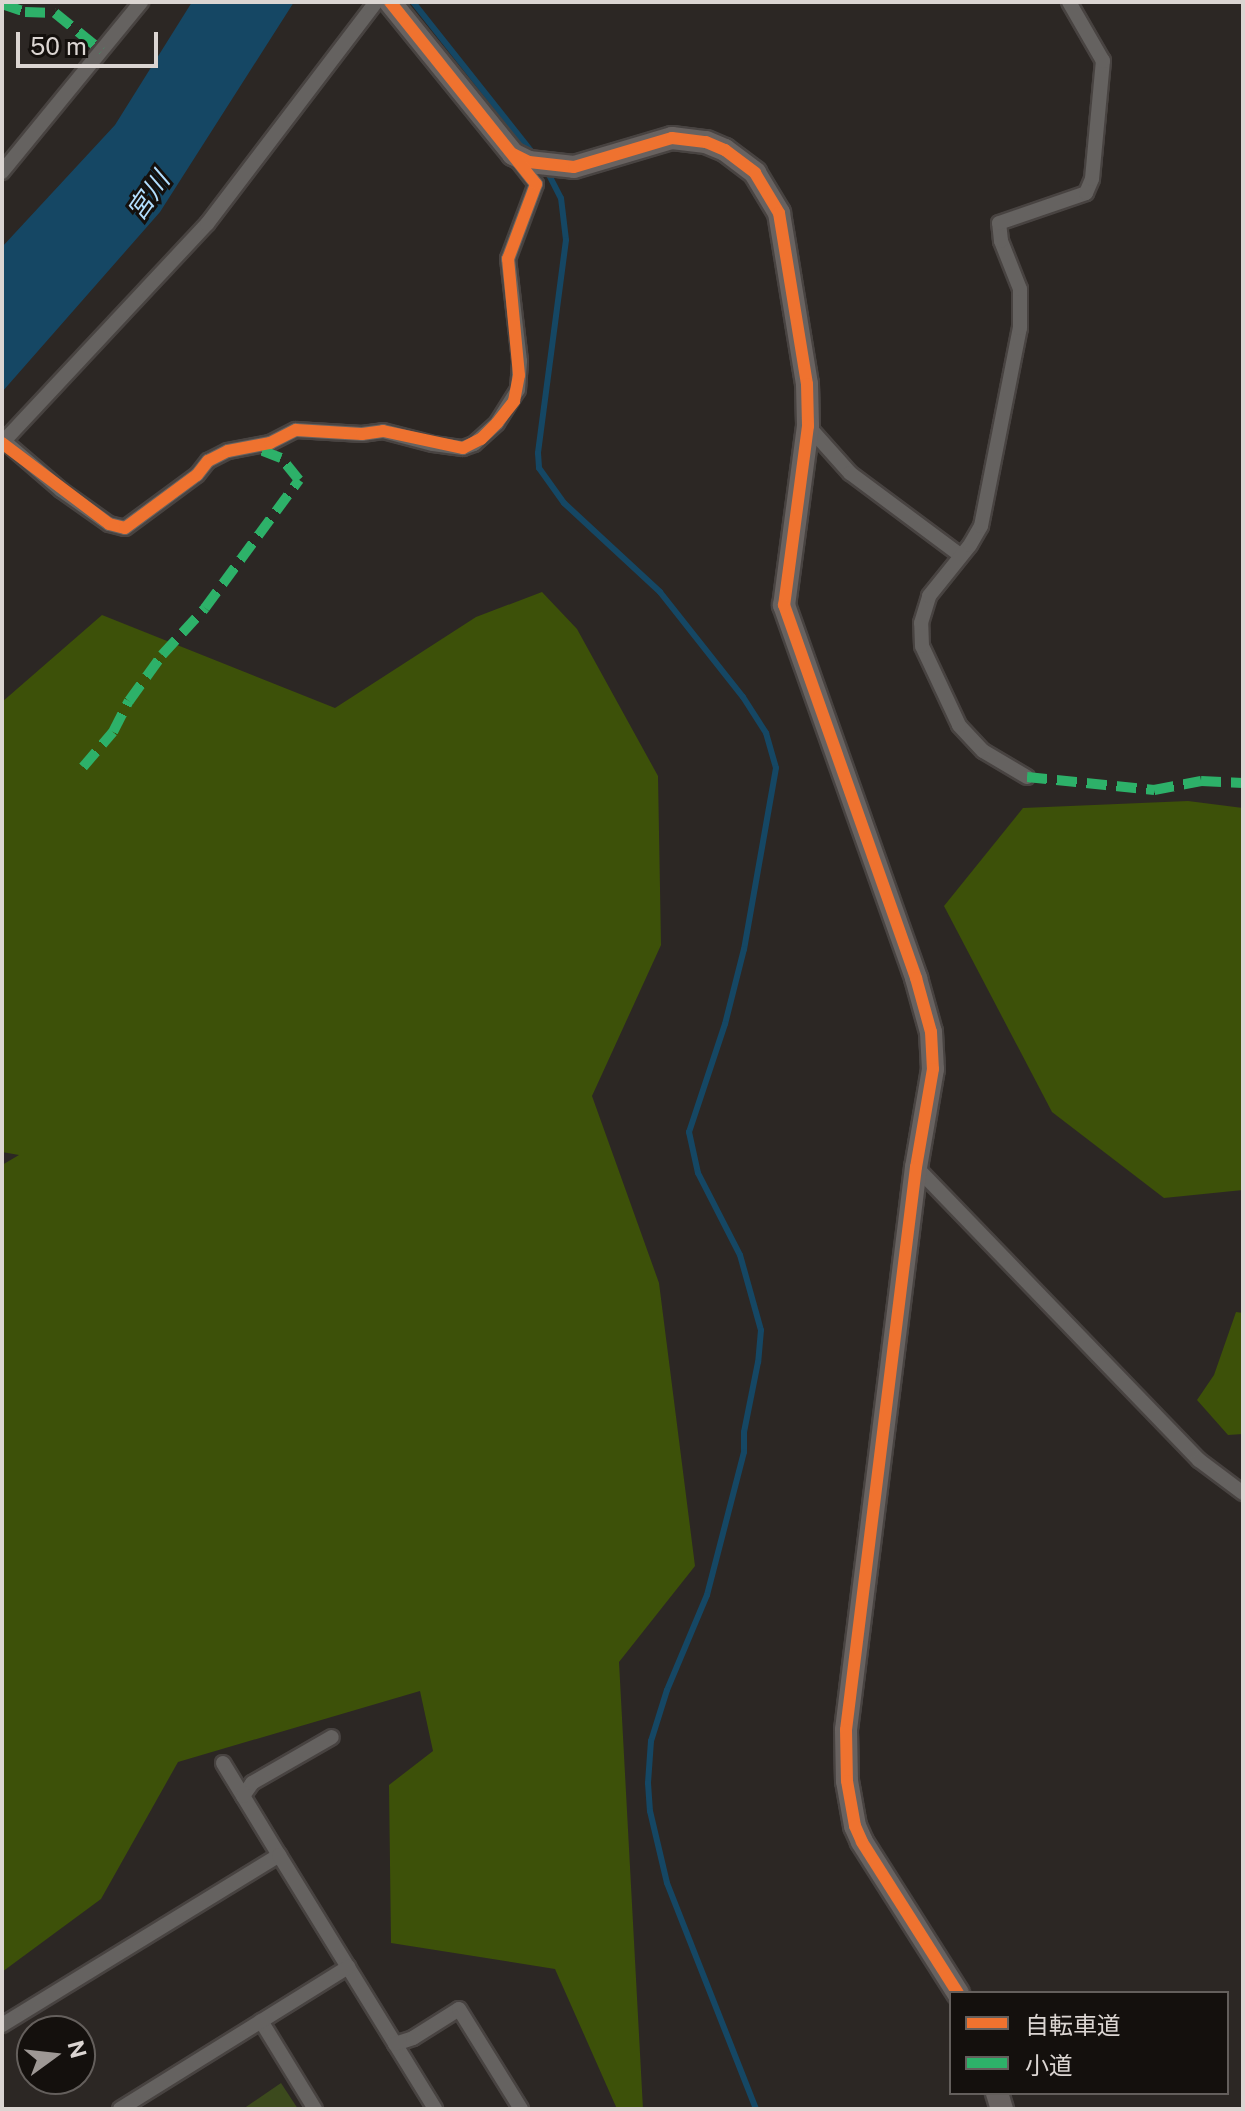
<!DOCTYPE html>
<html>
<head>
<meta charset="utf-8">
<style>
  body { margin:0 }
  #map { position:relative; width:1245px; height:2111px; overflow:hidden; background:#2c2724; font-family:"Public Sans","Noto Sans JP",sans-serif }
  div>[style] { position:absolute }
  .green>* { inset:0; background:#3c4a1d }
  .forest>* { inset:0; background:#3d5109 }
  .water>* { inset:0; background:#154764 }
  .stream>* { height:6px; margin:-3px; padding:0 3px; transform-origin:3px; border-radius:3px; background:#154764 }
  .roads { filter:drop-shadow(2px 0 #484341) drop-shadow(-2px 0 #484341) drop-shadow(0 2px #484341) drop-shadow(0 -2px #484341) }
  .street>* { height:14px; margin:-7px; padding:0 7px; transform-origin:7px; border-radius:7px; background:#656260 }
  .secondary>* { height:22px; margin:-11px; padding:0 11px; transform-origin:11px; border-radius:11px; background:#686260 }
  .quiet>* { height:10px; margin-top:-5px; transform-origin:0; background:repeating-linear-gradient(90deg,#2db169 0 20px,transparent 0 30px) }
  .cycleway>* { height:12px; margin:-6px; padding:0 6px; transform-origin:6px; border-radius:6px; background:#ef722f }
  span { translate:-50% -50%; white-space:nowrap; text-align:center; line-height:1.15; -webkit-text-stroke:6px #14100d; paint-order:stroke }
  .water-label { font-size:26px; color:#b2defe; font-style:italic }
  .frame { position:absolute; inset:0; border:4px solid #dbd5d2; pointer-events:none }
  .legend { position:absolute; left:949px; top:1991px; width:280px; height:104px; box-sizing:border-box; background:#14100d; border:2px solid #645f5c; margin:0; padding:10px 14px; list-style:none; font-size:24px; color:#dbd5d2 }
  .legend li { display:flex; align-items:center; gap:16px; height:40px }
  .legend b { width:40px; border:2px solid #645f5c }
  .north { position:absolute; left:16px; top:2015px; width:80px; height:80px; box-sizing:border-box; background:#14100d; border:2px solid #645f5c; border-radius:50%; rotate:75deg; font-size:22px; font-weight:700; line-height:32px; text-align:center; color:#dbd5d2 }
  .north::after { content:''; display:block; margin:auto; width:28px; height:36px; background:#9e9895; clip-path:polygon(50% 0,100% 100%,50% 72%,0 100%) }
  .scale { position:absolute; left:16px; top:32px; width:142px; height:36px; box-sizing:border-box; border:4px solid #dbd5d2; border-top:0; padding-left:10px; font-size:24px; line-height:28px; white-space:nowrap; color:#dbd5d2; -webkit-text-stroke:6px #14100d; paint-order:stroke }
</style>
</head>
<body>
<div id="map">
  <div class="green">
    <div style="clip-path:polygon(281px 2083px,298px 2109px,243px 2109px)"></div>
  </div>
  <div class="forest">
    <div style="clip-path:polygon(542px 592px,577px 629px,658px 776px,661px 945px,592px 1096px,659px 1283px,695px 1566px,619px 1662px,643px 2109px,617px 2109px,555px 1969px,391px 1943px,389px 1785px,433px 1751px,420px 1691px,178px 1762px,101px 1899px,2px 1972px,2px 1165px,19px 1155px,2px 1152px,2px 702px,102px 615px,335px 708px,476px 617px)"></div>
    <div style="clip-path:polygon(1188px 801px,1243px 808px,1243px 1190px,1164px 1198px,1052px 1112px,944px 906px,1023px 808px)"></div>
    <div style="clip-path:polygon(1236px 1312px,1243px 1313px,1243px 1434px,1228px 1435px,1197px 1400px,1214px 1375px)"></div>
  </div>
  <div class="water">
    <div style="clip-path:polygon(192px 2px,294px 2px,160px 212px,2px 392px,2px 247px,115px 125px)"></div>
  </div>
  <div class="stream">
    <div style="left:413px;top:2px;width:196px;rotate:51.6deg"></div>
    <div style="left:547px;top:171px;width:30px;rotate:63deg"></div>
    <div style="left:561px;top:198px;width:42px;rotate:83.2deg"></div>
    <div style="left:566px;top:240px;width:215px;rotate:97.5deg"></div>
    <div style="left:538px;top:453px;width:15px;rotate:86deg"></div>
    <div style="left:539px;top:468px;width:43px;rotate:54.5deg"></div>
    <div style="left:564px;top:503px;width:131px;rotate:42.8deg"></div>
    <div style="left:660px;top:592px;width:134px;rotate:51.7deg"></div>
    <div style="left:743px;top:697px;width:43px;rotate:57.4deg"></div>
    <div style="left:766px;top:733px;width:36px;rotate:74deg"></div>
    <div style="left:776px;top:768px;width:184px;rotate:100deg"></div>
    <div style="left:744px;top:949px;width:77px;rotate:104.2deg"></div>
    <div style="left:725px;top:1024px;width:114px;rotate:108.4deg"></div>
    <div style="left:689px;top:1132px;width:42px;rotate:77.6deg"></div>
    <div style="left:698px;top:1173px;width:92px;rotate:62.9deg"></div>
    <div style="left:740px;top:1255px;width:78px;rotate:74.4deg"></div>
    <div style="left:761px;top:1330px;width:32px;rotate:95deg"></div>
    <div style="left:758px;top:1362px;width:71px;rotate:101.3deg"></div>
    <div style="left:744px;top:1432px;width:20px;rotate:90deg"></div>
    <div style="left:744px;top:1452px;width:148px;rotate:104.5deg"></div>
    <div style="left:707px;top:1595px;width:103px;rotate:112.8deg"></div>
    <div style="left:667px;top:1690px;width:53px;rotate:107.4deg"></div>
    <div style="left:651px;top:1741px;width:42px;rotate:94.1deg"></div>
    <div style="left:648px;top:1783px;width:28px;rotate:86deg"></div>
    <div style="left:650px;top:1811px;width:74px;rotate:76.7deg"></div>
    <div style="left:667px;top:1883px;width:243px;rotate:68.5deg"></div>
  </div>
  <div class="roads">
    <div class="street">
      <div style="left:2px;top:172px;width:220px;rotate:-50.7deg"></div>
      <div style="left:808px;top:426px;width:63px;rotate:48.2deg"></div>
      <div style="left:850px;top:473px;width:137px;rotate:36.7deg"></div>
      <div style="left:4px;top:441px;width:75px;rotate:40.7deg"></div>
      <div style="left:61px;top:490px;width:59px;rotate:35.3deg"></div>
      <div style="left:109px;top:524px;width:16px;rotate:14deg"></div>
      <div style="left:125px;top:528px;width:89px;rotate:-36.4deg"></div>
      <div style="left:197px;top:475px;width:18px;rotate:-52deg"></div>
      <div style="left:208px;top:461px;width:22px;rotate:-27deg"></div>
      <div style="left:228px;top:451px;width:43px;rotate:-10.8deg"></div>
      <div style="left:270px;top:443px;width:29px;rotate:-27deg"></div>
      <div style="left:296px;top:430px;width:66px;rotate:3.5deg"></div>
      <div style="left:362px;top:434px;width:21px;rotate:-8deg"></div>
      <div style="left:383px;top:431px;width:52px;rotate:14.6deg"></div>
      <div style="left:433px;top:444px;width:30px;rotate:8deg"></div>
      <div style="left:463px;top:448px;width:12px;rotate:-20deg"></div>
      <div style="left:474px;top:444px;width:31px;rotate:-42deg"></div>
      <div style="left:497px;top:423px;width:39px;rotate:-58deg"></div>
      <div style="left:518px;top:390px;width:29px;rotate:-86deg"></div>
      <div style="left:520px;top:361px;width:103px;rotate:-96.7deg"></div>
      <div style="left:508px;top:259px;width:80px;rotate:-69.5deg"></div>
      <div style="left:536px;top:184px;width:33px;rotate:-128deg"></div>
      <div style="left:2px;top:443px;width:300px;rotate:-46.9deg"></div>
      <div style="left:207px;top:224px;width:279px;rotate:-52.7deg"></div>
      <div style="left:1027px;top:777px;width:51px;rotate:-149.4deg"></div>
      <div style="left:983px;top:751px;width:35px;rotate:-133deg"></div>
      <div style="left:959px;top:725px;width:87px;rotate:-115.1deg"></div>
      <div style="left:922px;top:646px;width:23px;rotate:-92deg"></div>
      <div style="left:921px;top:623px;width:28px;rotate:-73deg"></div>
      <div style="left:929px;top:596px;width:65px;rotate:-51.2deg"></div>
      <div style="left:970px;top:545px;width:22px;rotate:-60deg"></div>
      <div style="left:981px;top:526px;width:202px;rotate:-78.9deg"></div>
      <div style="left:1020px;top:328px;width:39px;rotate:-90deg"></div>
      <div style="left:1020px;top:289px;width:52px;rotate:-111.6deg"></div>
      <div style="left:1001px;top:241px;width:18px;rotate:-96deg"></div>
      <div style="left:999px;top:223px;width:92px;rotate:-19deg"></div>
      <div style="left:1086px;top:193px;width:15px;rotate:-67deg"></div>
      <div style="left:1092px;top:179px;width:119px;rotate:-84.7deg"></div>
      <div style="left:1103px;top:61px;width:68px;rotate:-120deg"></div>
      <div style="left:916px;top:1167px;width:407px;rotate:46deg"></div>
      <div style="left:1199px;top:1460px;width:55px;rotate:36.9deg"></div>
      <div style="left:223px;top:1763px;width:108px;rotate:58.7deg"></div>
      <div style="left:243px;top:1796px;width:16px;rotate:-55deg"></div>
      <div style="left:252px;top:1783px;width:92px;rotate:-29.9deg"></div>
      <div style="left:261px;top:2021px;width:103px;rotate:58.5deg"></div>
      <div style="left:2px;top:2025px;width:325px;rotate:-31.5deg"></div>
      <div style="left:279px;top:1855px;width:298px;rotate:58.4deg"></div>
      <div style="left:395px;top:2044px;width:19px;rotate:-18deg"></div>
      <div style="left:413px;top:2038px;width:54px;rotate:-32.2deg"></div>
      <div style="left:459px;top:2009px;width:118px;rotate:58.2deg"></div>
      <div style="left:120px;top:2109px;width:269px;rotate:-31.9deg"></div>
    </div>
    <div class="secondary">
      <div style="left:390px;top:2px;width:196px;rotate:51deg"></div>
      <div style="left:513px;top:154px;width:18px;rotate:27deg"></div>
      <div style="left:529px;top:162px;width:45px;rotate:6.3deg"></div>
      <div style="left:574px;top:167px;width:102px;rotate:-16.5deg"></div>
      <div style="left:672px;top:138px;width:34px;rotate:7deg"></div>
      <div style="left:706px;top:142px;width:21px;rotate:23deg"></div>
      <div style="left:725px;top:150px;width:38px;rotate:37deg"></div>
      <div style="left:755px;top:173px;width:47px;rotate:59deg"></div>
      <div style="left:779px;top:213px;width:173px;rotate:80.7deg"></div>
      <div style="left:807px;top:384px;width:42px;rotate:88.6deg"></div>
      <div style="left:808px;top:426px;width:181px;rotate:97.6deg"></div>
      <div style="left:784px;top:605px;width:396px;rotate:70.5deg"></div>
      <div style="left:916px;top:978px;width:56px;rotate:74.5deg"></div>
      <div style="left:931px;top:1032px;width:37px;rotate:87deg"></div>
      <div style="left:933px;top:1069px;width:99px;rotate:99.8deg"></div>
      <div style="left:916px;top:1167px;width:567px;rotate:97.09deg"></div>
      <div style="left:846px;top:1730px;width:51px;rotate:88.9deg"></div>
      <div style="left:847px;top:1781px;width:46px;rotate:79.9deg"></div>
      <div style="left:855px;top:1826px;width:17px;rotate:66deg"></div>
      <div style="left:862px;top:1842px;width:179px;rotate:57.6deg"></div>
      <div style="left:997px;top:2093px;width:17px;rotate:73deg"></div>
    </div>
  </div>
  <div class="quiet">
    <div style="left:2px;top:4px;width:24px;rotate:19deg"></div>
    <div style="left:25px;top:12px;width:30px;rotate:2deg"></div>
    <div style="left:55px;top:13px;width:60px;rotate:39deg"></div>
    <div style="left:83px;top:767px;width:46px;rotate:-49.4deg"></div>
    <div style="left:113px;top:732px;width:35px;rotate:-63deg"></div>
    <div style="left:129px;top:701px;width:57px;rotate:-54.3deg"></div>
    <div style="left:162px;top:655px;width:64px;rotate:-47.5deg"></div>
    <div style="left:205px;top:608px;width:159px;rotate:-53.7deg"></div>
    <div style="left:299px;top:480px;width:28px;rotate:-129deg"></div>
    <div style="left:281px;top:458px;width:26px;rotate:-159deg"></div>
    <div style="left:1027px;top:777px;width:128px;rotate:5.8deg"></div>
    <div style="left:1154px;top:790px;width:48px;rotate:-10.8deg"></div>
    <div style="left:1201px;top:781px;width:42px;rotate:2.7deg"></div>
  </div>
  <div class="cycleway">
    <div style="left:513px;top:154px;width:18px;rotate:27deg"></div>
    <div style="left:529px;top:162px;width:45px;rotate:6.3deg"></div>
    <div style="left:574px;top:167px;width:102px;rotate:-16.5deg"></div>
    <div style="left:672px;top:138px;width:34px;rotate:7deg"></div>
    <div style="left:706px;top:142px;width:21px;rotate:23deg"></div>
    <div style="left:725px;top:150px;width:38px;rotate:37deg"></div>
    <div style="left:755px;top:173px;width:47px;rotate:59deg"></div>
    <div style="left:779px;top:213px;width:173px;rotate:80.7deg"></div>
    <div style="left:807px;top:384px;width:42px;rotate:88.6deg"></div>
    <div style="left:808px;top:426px;width:181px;rotate:97.6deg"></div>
    <div style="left:784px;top:605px;width:396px;rotate:70.5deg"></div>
    <div style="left:916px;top:978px;width:56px;rotate:74.5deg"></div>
    <div style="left:931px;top:1032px;width:37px;rotate:87deg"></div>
    <div style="left:933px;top:1069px;width:99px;rotate:99.8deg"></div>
    <div style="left:916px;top:1167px;width:567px;rotate:97.09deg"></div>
    <div style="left:846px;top:1730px;width:51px;rotate:88.9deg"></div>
    <div style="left:847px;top:1781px;width:46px;rotate:79.9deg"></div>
    <div style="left:855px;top:1826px;width:17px;rotate:66deg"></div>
    <div style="left:862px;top:1842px;width:179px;rotate:57.6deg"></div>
    <div style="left:2px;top:443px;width:134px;rotate:37.1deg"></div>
    <div style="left:109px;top:524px;width:16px;rotate:14deg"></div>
    <div style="left:125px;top:528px;width:89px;rotate:-36.4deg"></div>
    <div style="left:197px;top:475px;width:18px;rotate:-52deg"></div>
    <div style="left:208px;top:461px;width:22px;rotate:-27deg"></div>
    <div style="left:228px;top:451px;width:43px;rotate:-10.8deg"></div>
    <div style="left:270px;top:443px;width:29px;rotate:-27deg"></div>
    <div style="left:296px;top:430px;width:66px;rotate:3.5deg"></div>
    <div style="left:362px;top:434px;width:21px;rotate:-8deg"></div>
    <div style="left:383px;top:431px;width:82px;rotate:12deg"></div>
    <div style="left:463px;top:448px;width:20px;rotate:-27deg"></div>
    <div style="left:481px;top:439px;width:23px;rotate:-45deg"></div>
    <div style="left:497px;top:423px;width:28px;rotate:-52deg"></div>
    <div style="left:514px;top:401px;width:26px;rotate:-79deg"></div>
    <div style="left:519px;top:375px;width:117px;rotate:-95.4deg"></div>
    <div style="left:508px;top:259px;width:80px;rotate:-69.5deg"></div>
    <div style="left:536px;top:184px;width:233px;rotate:-128.7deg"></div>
  </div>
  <div class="water-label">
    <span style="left:148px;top:196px;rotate:-55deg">宮川</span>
  </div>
  <div class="frame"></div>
  <ul class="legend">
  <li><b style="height:10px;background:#ef722f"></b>自転車道</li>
  <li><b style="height:10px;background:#2db169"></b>小道</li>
  </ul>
  <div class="north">N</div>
  <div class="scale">50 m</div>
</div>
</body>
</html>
